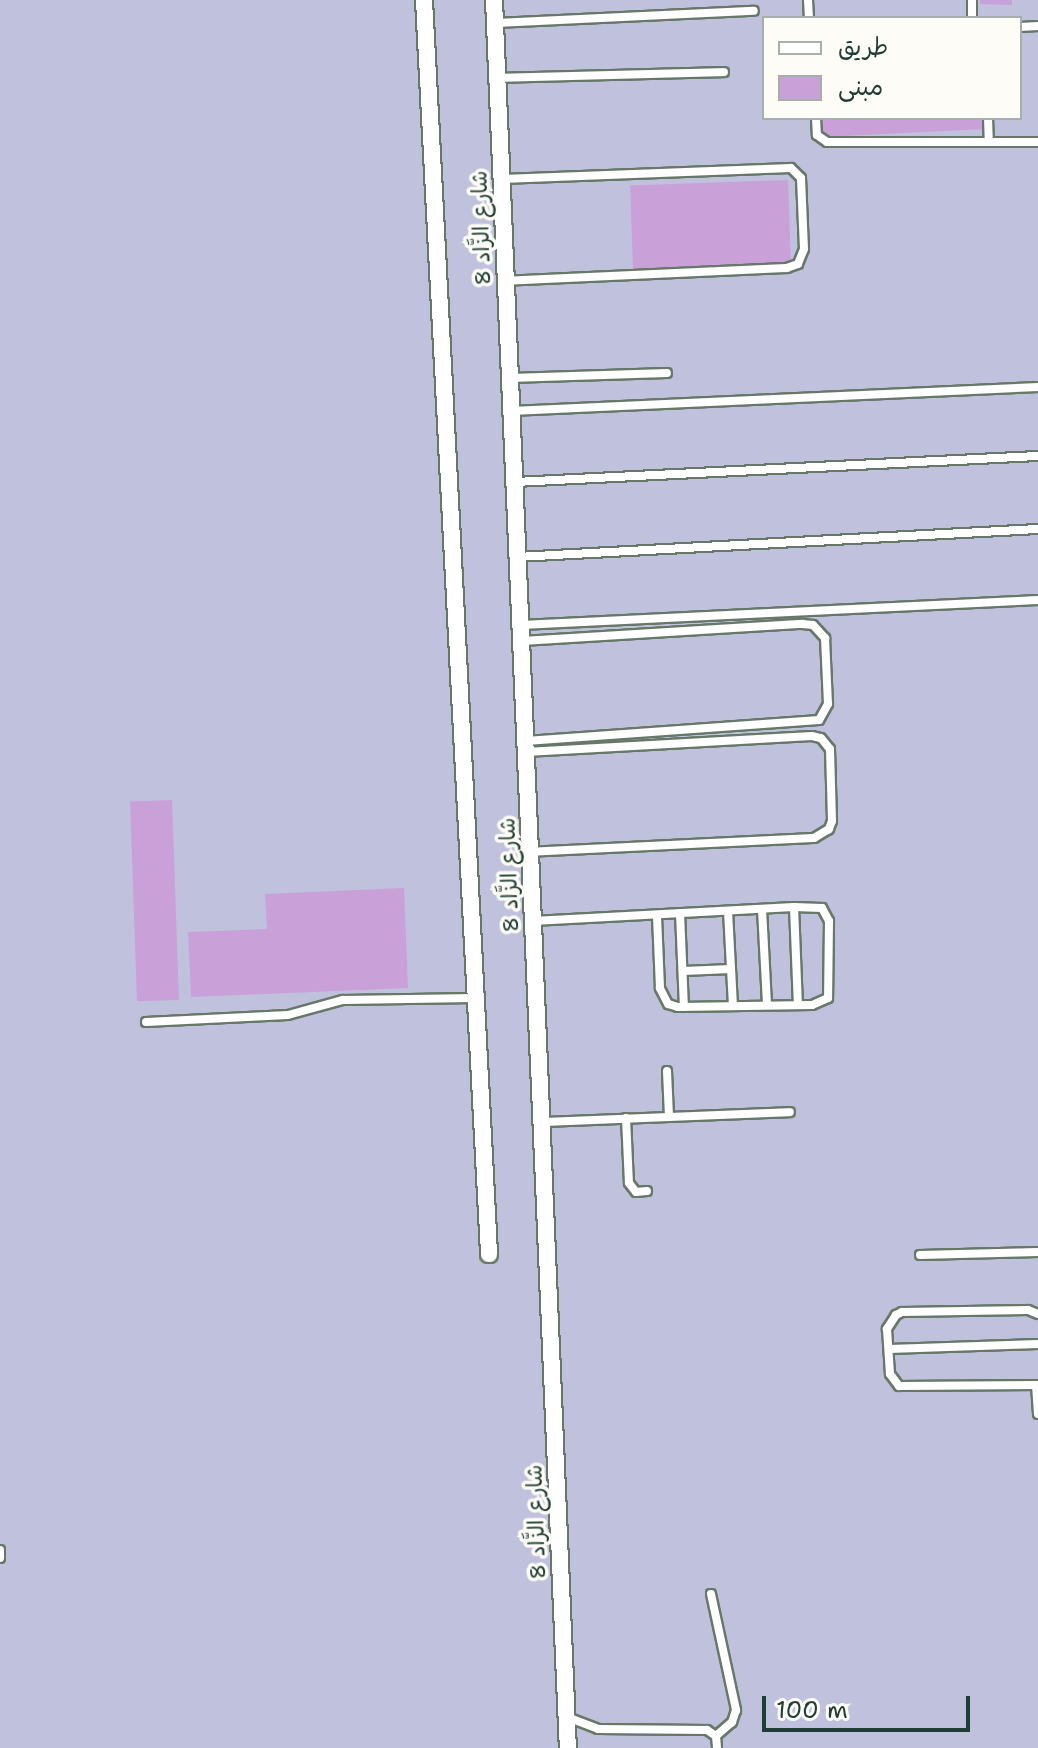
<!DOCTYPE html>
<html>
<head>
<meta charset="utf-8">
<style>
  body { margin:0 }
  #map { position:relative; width:1038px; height:1748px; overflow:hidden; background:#ede7cb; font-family:"Shantell Sans","Playpen Sans Arabic",sans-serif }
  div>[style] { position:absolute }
  .industrial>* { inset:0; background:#c0c2dd }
  .building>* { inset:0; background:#c9a0d7; transform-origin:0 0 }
  .roads { filter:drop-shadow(2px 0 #677869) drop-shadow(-2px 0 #677869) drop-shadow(0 2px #677869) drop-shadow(0 -2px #677869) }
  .service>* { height:8px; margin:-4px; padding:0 4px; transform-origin:4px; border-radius:4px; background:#fff }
  .minor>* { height:16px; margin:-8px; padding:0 8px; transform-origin:8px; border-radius:8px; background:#fff }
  span { translate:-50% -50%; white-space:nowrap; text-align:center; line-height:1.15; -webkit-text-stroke:7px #fdfcf7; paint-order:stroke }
  .street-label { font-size:22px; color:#1f3d34 }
  .legend { position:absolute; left:762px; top:16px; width:260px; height:104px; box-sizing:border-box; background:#fdfcf7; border:2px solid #a4b0a9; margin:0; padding:10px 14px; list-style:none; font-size:24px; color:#1f3d34 }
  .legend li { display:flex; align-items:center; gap:16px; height:40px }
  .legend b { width:40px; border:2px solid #a4b0a9 }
  .scale { position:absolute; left:762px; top:1696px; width:208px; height:36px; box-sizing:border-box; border:4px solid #1f3d34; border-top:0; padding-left:10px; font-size:24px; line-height:28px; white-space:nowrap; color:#1f3d34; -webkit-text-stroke:6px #fdfcf7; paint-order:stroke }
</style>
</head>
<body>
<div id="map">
  <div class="industrial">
    <div style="clip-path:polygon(evenodd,0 0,1038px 0,1038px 1748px,0 1748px,0 0,764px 18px,1020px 18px,1020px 118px,764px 118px,764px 18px)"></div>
  </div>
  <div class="building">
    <div style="clip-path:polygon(980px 0,1012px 0,1012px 5px,980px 4px)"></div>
    <div style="clip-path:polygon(820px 118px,984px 118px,985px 129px,821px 137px)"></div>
    <div style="left:788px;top:180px;width:87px;height:158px;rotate:88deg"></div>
    <div style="left:172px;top:800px;width:200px;height:42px;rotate:88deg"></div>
    <div style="clip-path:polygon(404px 888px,408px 988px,191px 997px,188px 932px,267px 929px,265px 894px)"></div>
  </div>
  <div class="roads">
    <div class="service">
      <div style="left:808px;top:0;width:18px;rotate:87deg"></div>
      <div style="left:972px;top:0;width:18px;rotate:90deg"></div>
      <div style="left:496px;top:23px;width:258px;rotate:-2.7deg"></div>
      <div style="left:1020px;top:27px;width:18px;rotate:-3deg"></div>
      <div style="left:498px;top:78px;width:226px;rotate:-1.5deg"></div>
      <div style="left:816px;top:118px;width:17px;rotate:87deg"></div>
      <div style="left:817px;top:135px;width:12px;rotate:35deg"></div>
      <div style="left:827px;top:142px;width:211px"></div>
      <div style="left:988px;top:118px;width:24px;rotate:88deg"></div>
      <div style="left:502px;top:179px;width:289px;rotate:-2.2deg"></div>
      <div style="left:791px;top:168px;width:14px;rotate:45deg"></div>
      <div style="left:801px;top:178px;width:71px;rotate:87.6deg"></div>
      <div style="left:804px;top:249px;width:16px;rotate:112deg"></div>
      <div style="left:798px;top:264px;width:12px;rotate:160deg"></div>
      <div style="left:787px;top:268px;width:282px;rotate:177.4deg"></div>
      <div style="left:510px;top:378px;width:157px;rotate:-1.8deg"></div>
      <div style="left:511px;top:411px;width:528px;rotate:-2.61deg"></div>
      <div style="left:515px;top:482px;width:524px;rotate:-2.85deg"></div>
      <div style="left:517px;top:557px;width:522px;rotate:-3.08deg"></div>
      <div style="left:521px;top:625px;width:518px;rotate:-2.77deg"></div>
      <div style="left:522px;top:641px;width:281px;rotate:-3.5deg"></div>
      <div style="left:802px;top:624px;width:11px;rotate:5deg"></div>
      <div style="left:813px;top:625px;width:18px;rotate:47deg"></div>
      <div style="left:825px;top:638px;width:66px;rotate:87.4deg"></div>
      <div style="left:828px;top:704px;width:18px;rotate:119deg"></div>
      <div style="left:819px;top:720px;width:294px;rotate:175.9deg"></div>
      <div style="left:526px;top:752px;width:286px;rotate:-3.2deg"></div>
      <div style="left:812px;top:736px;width:9px;rotate:13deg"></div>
      <div style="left:821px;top:738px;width:14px;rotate:51deg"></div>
      <div style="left:830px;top:749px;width:72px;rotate:88.4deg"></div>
      <div style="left:832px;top:821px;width:9px;rotate:111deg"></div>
      <div style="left:829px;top:829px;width:17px;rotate:149deg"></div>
      <div style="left:814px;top:838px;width:284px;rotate:177.2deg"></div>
      <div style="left:794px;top:907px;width:98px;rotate:87.7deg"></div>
      <div style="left:762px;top:909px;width:96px;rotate:87deg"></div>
      <div style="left:728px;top:911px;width:95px;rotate:87deg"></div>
      <div style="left:680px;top:913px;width:94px;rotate:87.6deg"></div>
      <div style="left:533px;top:921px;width:261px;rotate:-3.1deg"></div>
      <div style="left:794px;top:907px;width:28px;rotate:2deg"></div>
      <div style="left:822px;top:908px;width:15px;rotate:62deg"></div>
      <div style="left:829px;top:921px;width:77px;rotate:90.7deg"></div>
      <div style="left:828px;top:998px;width:17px;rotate:156deg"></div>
      <div style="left:812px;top:1005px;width:134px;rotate:179.1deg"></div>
      <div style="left:678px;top:1007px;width:10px;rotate:-163deg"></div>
      <div style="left:668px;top:1004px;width:18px;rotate:-117deg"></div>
      <div style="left:660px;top:988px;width:73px;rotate:-92.4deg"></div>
      <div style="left:683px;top:971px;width:48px;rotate:-2.4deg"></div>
      <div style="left:146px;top:1022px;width:142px;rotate:-2.8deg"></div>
      <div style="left:288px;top:1015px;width:57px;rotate:-15.3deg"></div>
      <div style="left:343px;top:1000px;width:132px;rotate:-0.9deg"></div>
      <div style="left:667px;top:1071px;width:46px;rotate:87.5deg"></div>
      <div style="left:626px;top:1118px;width:65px;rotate:87.4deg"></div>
      <div style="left:629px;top:1183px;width:11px;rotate:52deg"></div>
      <div style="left:636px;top:1192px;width:11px;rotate:-5deg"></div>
      <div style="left:542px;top:1122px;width:248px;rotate:-2.3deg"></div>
      <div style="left:920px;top:1255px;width:118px;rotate:-1.5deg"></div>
      <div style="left:1038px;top:1314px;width:11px;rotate:-158deg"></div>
      <div style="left:1028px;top:1310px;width:126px;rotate:179.1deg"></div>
      <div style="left:902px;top:1312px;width:7px;rotate:153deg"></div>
      <div style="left:896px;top:1315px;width:17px;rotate:123deg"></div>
      <div style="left:887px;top:1329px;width:45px;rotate:86.2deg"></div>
      <div style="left:890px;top:1374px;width:15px;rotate:53deg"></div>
      <div style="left:899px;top:1386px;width:139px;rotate:-0.4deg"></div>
      <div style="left:889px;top:1349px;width:149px;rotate:-1.9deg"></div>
      <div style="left:1036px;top:1385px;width:29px;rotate:86deg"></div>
      <div style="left:0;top:1550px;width:8px;rotate:90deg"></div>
      <div style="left:711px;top:1594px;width:119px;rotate:77.8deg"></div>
      <div style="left:736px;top:1710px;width:13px;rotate:108deg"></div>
      <div style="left:732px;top:1722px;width:21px;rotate:139deg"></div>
      <div style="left:567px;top:1717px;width:33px;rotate:21deg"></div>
      <div style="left:598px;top:1729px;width:109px;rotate:0.5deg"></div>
      <div style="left:707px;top:1730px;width:11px;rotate:34deg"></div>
      <div style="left:716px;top:1736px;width:12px;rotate:85deg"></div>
    </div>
    <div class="minor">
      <div style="left:424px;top:0;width:1256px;rotate:87.03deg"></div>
      <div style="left:494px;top:0;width:1750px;rotate:87.58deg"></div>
    </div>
  </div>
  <div class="street-label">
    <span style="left:481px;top:228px;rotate:-92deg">شارع الزَّاد 8</span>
    <span style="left:509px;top:875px;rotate:-92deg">شارع الزَّاد 8</span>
    <span style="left:536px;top:1522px;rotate:-92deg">شارع الزَّاد 8</span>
  </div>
  <ul class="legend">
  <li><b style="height:10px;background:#fff"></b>طريق</li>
  <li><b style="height:22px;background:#c9a0d7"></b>مبنى</li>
  </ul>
  <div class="scale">100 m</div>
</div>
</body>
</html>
